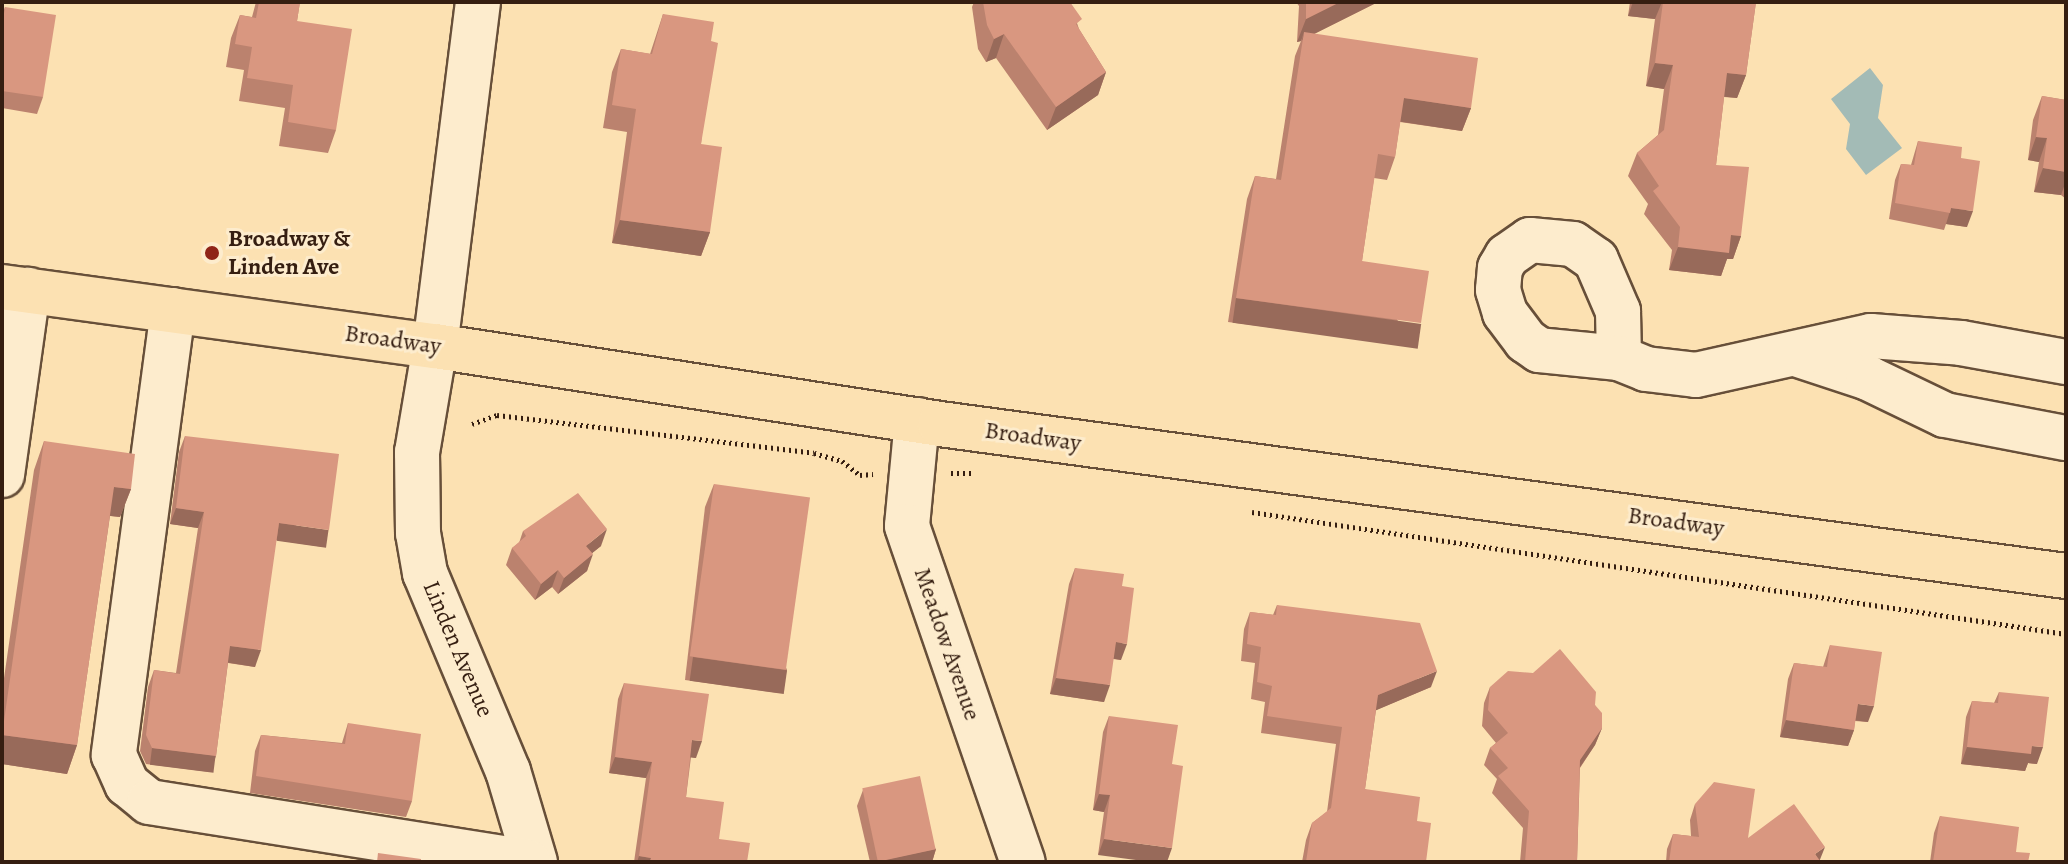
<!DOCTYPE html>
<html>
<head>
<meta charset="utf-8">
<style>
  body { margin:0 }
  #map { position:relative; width:2068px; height:864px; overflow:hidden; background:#fce1b2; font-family:Alegreya,serif }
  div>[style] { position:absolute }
  .water>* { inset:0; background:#a3bbb6 }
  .path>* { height:5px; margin-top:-2.5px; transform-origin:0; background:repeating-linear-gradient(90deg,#351e11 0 2px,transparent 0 6px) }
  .roads { filter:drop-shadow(2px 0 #674f39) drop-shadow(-2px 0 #674f39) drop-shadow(0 2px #674f39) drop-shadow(0 -2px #674f39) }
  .minor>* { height:44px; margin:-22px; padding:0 22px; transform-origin:22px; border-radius:22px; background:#fdeccd }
  .major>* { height:44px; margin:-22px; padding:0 22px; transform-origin:22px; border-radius:22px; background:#fce1b2 }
  .wall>* { inset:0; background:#bb826e }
  .shaded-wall>* { inset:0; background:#986a5a; transform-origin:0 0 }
  .building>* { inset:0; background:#d99780; transform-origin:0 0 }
  .dots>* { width:22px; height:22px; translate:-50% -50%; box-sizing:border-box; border:4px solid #fdeccd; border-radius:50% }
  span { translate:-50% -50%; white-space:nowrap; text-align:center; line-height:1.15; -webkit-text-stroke:6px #fdeccd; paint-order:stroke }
  .poi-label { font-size:24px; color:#351e11; font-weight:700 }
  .left { translate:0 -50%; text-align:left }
  .street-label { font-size:24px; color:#351e11 }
  .frame { position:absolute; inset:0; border:4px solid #351e11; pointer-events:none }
</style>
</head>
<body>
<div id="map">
  <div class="water">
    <div style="clip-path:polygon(1870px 68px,1883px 85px,1878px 118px,1902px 148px,1866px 175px,1846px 149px,1850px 124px,1831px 99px)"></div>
  </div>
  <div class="path">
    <div style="left:472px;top:424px;width:27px;rotate:-20deg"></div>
    <div style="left:497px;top:415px;width:319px;rotate:6.8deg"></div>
    <div style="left:814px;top:453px;width:29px;rotate:16deg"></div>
    <div style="left:842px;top:461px;width:23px;rotate:38deg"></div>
    <div style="left:860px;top:475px;width:13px;rotate:-4deg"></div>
    <div style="left:951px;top:473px;width:22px"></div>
    <div style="left:1252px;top:512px;width:823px;rotate:8.52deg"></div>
  </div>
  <div class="roads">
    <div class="minor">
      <div style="left:478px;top:2px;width:347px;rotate:97.1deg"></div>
      <div style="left:435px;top:346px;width:108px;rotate:99.6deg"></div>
      <div style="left:417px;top:452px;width:81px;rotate:89.3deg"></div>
      <div style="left:418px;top:533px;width:41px;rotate:80.1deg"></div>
      <div style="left:425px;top:573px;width:215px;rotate:67.3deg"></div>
      <div style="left:508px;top:771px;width:95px;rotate:73.5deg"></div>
      <div style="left:1530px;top:240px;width:43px;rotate:5.3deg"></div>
      <div style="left:1573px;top:244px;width:28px;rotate:35deg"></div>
      <div style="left:1596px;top:260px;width:56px;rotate:66.7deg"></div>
      <div style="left:1618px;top:311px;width:47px;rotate:88.8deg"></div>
      <div style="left:1619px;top:358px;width:80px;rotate:-174.3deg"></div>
      <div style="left:1539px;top:350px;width:16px;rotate:-145deg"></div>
      <div style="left:1526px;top:341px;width:35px;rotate:-127deg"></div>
      <div style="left:1505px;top:313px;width:24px;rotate:-107deg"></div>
      <div style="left:1498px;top:290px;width:22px;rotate:-85deg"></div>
      <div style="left:1500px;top:268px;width:14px;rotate:-60deg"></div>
      <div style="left:1507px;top:256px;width:28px;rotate:-35deg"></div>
      <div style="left:173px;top:310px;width:449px;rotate:97.6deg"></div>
      <div style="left:114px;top:755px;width:32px;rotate:66deg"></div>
      <div style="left:127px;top:784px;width:28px;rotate:39deg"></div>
      <div style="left:149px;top:802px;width:384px;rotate:9deg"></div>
      <div style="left:1796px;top:354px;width:76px;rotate:18.4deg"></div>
      <div style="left:1868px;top:378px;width:85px;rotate:25.7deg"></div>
      <div style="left:1945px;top:415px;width:123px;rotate:10.8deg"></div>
      <div style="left:1619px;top:358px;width:29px;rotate:22deg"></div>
      <div style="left:1646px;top:369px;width:50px;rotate:6.8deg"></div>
      <div style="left:1696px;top:375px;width:179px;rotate:-12.6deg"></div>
      <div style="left:1871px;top:336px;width:90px;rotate:4.4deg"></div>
      <div style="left:1961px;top:343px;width:107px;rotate:10.3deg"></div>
      <div style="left:917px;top:420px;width:106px;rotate:95.4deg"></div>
      <div style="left:907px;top:526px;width:355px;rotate:71deg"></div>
      <div style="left:2px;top:475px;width:187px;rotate:-82deg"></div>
    </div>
    <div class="major">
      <div style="left:2px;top:287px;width:437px;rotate:7.8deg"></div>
      <div style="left:435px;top:346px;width:511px;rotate:8.78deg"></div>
      <div style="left:940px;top:424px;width:1136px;rotate:7.69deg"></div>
    </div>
  </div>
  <div class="wall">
    <div style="clip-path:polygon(256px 2px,300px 2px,297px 21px,336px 130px,328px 153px,279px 146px,285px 108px,239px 101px,244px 70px,226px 67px,231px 38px,240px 15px,252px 17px)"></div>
    <div style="clip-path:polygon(974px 2px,1070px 2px,1079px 29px,1106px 72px,1098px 95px,1047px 130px,996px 58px,986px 62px,978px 49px,972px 7px)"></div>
    <div style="clip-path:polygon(1296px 2px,1378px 2px,1314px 34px,1471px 108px,1462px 131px,1400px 122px,1395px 157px,1387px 180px,1374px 178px,1362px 261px,1413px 346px,1228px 322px,1247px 199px,1255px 176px,1276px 179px,1295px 56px,1301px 41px,1297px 42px,1299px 6px)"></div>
    <div style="clip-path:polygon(1630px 2px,1756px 2px,1746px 75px,1737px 98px,1724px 97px,1716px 165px,1741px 236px,1733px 259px,1727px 259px,1721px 276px,1669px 270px,1672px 250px,1644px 214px,1648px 204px,1628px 176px,1637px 153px,1658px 135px,1664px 89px,1646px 86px,1655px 19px,1628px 16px)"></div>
    <div style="clip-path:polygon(5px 7px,43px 97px,37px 114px,2px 108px,2px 15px)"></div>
    <div style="clip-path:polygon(663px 14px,711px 41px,701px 144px,710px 232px,701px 256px,612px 243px,627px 132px,603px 128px,612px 72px,621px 49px,650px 54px)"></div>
    <div style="clip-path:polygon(2042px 96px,2066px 100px,2066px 199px,2061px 195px,2034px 192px,2039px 162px,2028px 160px,2033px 120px)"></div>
    <div style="clip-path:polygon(1918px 141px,1961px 158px,1967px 227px,1946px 224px,1944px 230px,1889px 219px,1895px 180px,1901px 164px,1911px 165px)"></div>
    <div style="clip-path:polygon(185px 436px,323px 547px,276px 540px,255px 667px,228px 663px,216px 756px,210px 772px,146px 764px,140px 751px,148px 687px,154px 670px,176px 673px,198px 528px,170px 524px,179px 452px)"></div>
    <div style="clip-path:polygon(44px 441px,131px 489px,120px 517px,110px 516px,77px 745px,67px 774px,2px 764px,2px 692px,34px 470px)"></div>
    <div style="clip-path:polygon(714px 484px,787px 670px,779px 693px,685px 680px,705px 507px)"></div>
    <div style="clip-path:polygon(523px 531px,601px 546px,592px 553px,587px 571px,558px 594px,552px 587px,535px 600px,506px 565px,512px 548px,519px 543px)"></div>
    <div style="clip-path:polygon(1075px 568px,1122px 586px,1121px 660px,1113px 659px,1104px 702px,1050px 694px,1069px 584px)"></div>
    <div style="clip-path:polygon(1277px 605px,1431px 687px,1376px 710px,1365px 789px,1417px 821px,1426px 862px,1302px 862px,1306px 840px,1312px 823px,1327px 812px,1336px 744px,1261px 733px,1265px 702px,1251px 699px,1255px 663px,1241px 661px,1244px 629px,1250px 612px,1273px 615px)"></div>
    <div style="clip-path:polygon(1830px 645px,1868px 722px,1855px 721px,1854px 730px,1848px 746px,1780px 737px,1788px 679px,1794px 663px,1823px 667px)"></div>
    <div style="clip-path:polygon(624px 683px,696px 758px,691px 757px,686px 797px,719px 839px,747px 862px,634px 862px,646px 778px,609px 773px,618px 699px)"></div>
    <div style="clip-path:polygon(1490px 687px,1595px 705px,1602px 728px,1595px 745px,1580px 768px,1577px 862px,1520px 862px,1523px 828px,1492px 793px,1497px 779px,1484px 765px,1490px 748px,1496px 743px,1482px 726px,1484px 703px)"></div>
    <div style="clip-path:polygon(1999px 692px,2037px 764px,2028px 763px,2025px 771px,1961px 764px,1966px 717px,1972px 701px,1994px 703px)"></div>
    <div style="clip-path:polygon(1109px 716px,1172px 764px,1098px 855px,1104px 812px,1093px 810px,1103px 732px)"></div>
    <div style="clip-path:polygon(348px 723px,412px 801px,406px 817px,250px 793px,255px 751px,261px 735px,342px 743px)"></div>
    <div style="clip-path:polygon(863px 790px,936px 849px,932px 862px,870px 862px,857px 806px)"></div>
    <div style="clip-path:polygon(1695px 804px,1748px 838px,1820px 860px,1821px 862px,1666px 862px,1667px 849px,1673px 834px,1691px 836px,1690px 820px)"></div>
    <div style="clip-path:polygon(1940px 816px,2016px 852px,2028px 862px,1930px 862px,1934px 833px)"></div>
  </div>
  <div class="shaded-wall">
    <div style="clip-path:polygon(1340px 2px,1378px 2px,1302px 40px,1304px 32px,1301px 41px,1297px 42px,1306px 19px)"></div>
    <div style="clip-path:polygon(1633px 2px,1662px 2px,1655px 19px,1628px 16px)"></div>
    <div style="clip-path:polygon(1004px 34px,996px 58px,986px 62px,994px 39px)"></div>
    <div style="clip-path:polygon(1655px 63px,1673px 65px,1664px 89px,1646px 86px)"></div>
    <div style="clip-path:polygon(1106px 72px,1098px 95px,1047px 130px,1056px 107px)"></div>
    <div style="clip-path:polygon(1727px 73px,1746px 75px,1737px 98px,1718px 96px)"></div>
    <div style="clip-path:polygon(1404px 98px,1471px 108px,1462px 131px,1396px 121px)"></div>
    <div style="clip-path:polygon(2036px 137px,2047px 138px,2039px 162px,2028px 160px)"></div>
    <div style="clip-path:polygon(2043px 168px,2066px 172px,2066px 181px,2061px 195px,2034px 192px)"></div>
    <div style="clip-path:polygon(1951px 208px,1973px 211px,1967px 227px,1946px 224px)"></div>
    <div style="clip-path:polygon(620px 220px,710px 232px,701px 256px,612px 243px)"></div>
    <div style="clip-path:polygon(1731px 235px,1741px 236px,1733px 259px,1727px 259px,1721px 276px,1669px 270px,1678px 247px)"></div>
    <div style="left:1236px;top:298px;width:187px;height:25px;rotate:8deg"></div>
    <div style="clip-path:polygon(114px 487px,131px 489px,120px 517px,103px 515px)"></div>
    <div style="clip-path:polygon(176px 508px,204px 512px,198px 528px,170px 524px)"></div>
    <div style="left:279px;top:523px;width:50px;height:18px;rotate:8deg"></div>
    <div style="clip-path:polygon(607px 529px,601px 546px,580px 563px,586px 546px)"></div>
    <div style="clip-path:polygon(593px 554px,587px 571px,558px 594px,564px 578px)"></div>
    <div style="clip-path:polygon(558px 570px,552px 587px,535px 600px,541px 584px)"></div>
    <div style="clip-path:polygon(1116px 642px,1127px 644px,1121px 660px,1110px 658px)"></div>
    <div style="clip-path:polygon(230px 646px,261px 650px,255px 667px,224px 662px)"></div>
    <div style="left:693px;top:657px;width:95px;height:24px;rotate:8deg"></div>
    <div style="clip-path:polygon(1437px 671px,1431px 687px,1372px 712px,1378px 695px)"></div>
    <div style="clip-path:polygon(1056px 678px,1110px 685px,1104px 702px,1050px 694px)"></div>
    <div style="clip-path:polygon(1858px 704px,1874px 706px,1868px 722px,1852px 720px)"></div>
    <div style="clip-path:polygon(1786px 720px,1854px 730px,1848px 746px,1780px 737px)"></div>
    <div style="clip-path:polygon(1602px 728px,1595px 745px,1574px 776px,1580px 760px)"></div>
    <div style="clip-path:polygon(2px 735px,77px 745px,67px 774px,2px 764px)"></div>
    <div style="clip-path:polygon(692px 740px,702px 741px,696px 758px,686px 757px)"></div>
    <div style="clip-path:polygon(2032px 746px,2043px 747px,2037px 764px,2028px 763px,2025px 771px,1961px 764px,1967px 747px)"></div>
    <div style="left:152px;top:748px;width:64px;height:17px;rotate:7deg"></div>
    <div style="clip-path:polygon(615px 757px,652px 762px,646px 778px,609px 773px)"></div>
    <div style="clip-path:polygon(1099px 794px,1110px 795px,1104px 812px,1093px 810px)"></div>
    <div style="clip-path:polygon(1104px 839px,1172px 848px,1167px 862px,1151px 862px,1098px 855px)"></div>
    <div style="clip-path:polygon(1825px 847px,1819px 862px,1815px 854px)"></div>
    <div style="clip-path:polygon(936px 849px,932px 862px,879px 862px,879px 861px)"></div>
    <div style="clip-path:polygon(639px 856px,651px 858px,649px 862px,637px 862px)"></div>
  </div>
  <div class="building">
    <div style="clip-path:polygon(259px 2px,300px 2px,297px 21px,352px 29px,336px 130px,288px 122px,293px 85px,247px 78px,252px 47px,235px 44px,240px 15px,256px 18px)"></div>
    <div style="clip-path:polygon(983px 2px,1070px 2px,1082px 19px,1076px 24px,1106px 72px,1056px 107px,1004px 34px,994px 39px,987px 25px)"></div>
    <div style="clip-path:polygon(1306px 2px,1340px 2px,1306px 19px)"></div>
    <div style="clip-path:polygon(1663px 2px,1756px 2px,1746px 75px,1727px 73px,1716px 165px,1749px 167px,1741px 236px,1731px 235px,1729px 253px,1678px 247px,1680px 227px,1653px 191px,1659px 186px,1637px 153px,1664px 130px,1673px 65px,1655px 63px)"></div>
    <div style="clip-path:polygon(5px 7px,56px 15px,43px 97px,2px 91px,2px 26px)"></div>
    <div style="clip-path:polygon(663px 14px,714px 22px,711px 41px,718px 43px,701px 144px,722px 147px,710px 232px,620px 220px,636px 109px,612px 105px,621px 49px,652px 54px)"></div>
    <div style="clip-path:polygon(1304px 32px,1478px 58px,1471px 108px,1404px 98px,1395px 157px,1378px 154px,1362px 261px,1429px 271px,1421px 323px,1236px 298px,1255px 176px,1281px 180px)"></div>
    <div style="clip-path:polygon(2042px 96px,2066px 100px,2066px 172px,2043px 168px,2047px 138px,2036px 137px)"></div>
    <div style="clip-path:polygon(1918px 141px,1962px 147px,1961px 158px,1980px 161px,1973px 211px,1951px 208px,1950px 213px,1895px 203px,1901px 164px,1914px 165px)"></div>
    <div style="clip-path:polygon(185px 436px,339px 454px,329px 530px,279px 523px,261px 650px,230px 646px,216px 756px,152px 748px,146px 735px,154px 670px,180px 674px,204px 512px,176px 508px)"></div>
    <div style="clip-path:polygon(44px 441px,135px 454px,131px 489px,114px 487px,77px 745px,2px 735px)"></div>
    <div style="left:714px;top:484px;width:97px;height:174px;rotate:8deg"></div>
    <div style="clip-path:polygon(578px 493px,607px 529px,586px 546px,593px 554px,564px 578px,558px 570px,541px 584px,512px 548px,526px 536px,523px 531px)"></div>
    <div style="clip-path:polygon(1075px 568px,1124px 574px,1122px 586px,1134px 588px,1127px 644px,1116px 642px,1110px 685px,1056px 678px)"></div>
    <div style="clip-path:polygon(1277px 605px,1420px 623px,1437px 671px,1378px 695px,1365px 789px,1420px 797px,1417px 821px,1431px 823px,1426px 862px,1306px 862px,1312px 823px,1331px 808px,1342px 727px,1267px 716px,1272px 686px,1257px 682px,1261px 647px,1247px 644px,1250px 612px,1276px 615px)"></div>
    <div style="clip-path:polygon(1830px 645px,1882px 652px,1874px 706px,1858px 704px,1854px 730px,1786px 720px,1794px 663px,1827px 667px)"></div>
    <div style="clip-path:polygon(1560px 649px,1596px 692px,1595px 705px,1602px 713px,1602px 728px,1580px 760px,1577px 862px,1525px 862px,1529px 811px,1498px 776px,1508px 768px,1490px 748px,1508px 733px,1488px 710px,1490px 687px,1508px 671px,1533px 673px)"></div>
    <div style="clip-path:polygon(624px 683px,709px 694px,702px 741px,692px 740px,686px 797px,724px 802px,719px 839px,750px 843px,747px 862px,650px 862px,651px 858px,639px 856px,652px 762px,615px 757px)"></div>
    <div style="clip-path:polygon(1999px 692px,2049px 697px,2043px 747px,2032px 746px,2031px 754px,1967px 747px,1972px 701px,1998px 703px)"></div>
    <div style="clip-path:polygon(1109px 716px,1178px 725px,1172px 764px,1183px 766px,1172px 848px,1104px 839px,1110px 795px,1099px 794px)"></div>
    <div style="clip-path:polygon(348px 723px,421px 734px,412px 801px,256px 776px,261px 735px,345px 744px)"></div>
    <div style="left:920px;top:776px;width:75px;height:59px;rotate:78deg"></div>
    <div style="clip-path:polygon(1714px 782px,1755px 789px,1748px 838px,1794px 804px,1825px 847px,1815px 854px,1821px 862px,1669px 862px,1673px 834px,1699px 837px,1695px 804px)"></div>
    <div style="clip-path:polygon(1940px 816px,2019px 827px,2016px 852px,2030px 853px,2028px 862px,1933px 862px)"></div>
    <div style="clip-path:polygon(378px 853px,421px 859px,421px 862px,377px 862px)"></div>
  </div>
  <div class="dots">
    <div style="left:212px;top:253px;background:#8f2418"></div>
  </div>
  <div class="poi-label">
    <span class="left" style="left:228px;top:253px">Broadway &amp;<br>Linden Ave</span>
  </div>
  <div class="street-label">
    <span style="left:393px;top:340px;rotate:8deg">Broadway</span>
    <span style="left:1033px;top:437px;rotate:8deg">Broadway</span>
    <span style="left:1676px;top:522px;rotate:8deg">Broadway</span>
    <span style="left:947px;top:644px;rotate:71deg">Meadow Avenue</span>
    <span style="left:458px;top:649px;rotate:67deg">Linden Avenue</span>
  </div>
  <div class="frame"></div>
</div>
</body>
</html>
